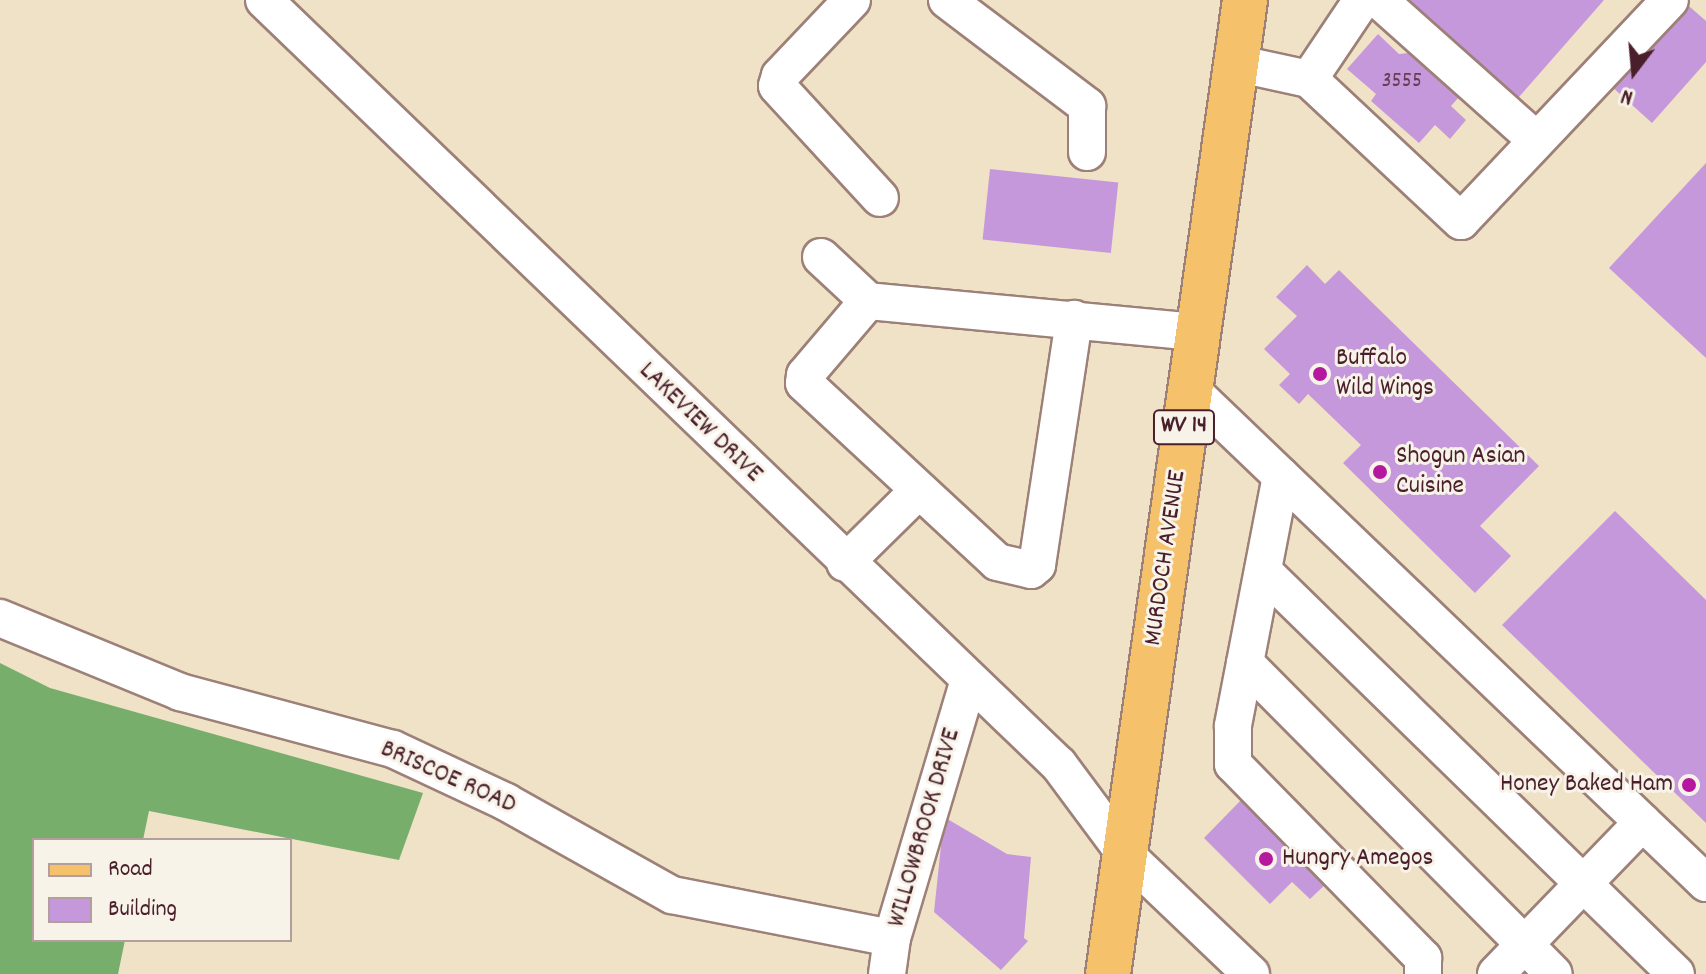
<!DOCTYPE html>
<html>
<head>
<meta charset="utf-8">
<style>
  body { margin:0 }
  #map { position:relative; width:1706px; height:974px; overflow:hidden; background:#f0e2c6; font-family:Dekko,sans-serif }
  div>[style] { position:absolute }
  .forest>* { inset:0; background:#78ae6b }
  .building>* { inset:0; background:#c598dc; transform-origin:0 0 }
  .roads { filter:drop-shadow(2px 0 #9d8078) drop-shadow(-2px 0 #9d8078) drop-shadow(0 2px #9d8078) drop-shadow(0 -2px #9d8078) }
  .minor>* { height:36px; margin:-18px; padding:0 18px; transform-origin:18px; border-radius:18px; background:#fff }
  .major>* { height:44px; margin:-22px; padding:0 22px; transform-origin:22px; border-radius:22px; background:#f5c16b }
  .dots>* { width:22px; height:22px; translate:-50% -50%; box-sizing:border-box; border:4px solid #f7f3e8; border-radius:50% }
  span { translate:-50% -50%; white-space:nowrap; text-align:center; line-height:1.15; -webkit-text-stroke:6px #f7f3e8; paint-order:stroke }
  .number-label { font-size:22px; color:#693d57 }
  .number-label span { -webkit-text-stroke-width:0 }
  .shield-label span { padding:2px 6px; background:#f7f3e8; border:2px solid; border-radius:6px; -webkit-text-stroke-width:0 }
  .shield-label { font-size:24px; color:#4a1f2b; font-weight:700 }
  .poi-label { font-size:26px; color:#4a1f2b }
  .left { translate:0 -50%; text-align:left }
  .right { translate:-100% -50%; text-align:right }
  .street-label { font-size:26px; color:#4a1f2b }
  .legend { position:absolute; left:32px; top:838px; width:260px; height:104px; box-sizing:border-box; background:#f7f3e8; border:2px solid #b29e9c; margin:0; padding:10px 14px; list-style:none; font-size:24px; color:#4a1f2b }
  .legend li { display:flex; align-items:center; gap:16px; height:40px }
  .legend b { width:40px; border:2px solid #b29e9c }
  .north { position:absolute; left:1594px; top:32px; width:80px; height:80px; -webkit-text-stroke:6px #f7f3e8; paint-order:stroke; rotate:196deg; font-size:22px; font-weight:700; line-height:32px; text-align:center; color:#4a1f2b }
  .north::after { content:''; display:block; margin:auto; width:28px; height:36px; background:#4a1f2b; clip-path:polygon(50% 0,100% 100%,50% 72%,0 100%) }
</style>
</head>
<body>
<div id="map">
  <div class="forest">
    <div style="clip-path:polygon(0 663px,50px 688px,423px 793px,399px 860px,149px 811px,143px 840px,34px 840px,34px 940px,125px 940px,118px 974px,0 974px)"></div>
  </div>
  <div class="building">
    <div style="clip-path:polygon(1407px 0,1604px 0,1511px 106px,1400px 8px)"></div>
    <div style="clip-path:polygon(1682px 0,1706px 21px,1706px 62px,1652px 123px,1610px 85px)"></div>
    <div style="clip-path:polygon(1378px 34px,1399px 54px,1409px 53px,1459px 97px,1451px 106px,1466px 120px,1450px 139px,1435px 125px,1419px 143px,1371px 101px,1376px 94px,1347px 69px)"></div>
    <div style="clip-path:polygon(1706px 163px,1706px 358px,1609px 268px)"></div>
    <div style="left:990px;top:169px;width:129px;height:71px;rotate:6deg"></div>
    <div style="clip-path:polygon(1307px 265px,1325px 284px,1339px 270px,1539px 466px,1480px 526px,1511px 556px,1475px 593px,1343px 463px,1361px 445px,1308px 394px,1299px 404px,1279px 385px,1290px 374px,1264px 349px,1297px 316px,1276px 297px)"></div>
    <div style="clip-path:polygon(1615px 511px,1706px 600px,1706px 823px,1502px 625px)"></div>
    <div style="clip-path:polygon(1244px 797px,1329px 881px,1310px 899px,1292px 882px,1270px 904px,1204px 838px)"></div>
    <div style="clip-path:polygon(944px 817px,1007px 854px,1031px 857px,1024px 938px,1028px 941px,1001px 970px,934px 912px)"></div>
  </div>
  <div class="roads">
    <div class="minor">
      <div style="left:264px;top:0;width:1103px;rotate:43.9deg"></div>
      <div style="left:1059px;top:765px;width:111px;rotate:53.4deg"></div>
      <div style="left:1125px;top:854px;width:174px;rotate:43.6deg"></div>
      <div style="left:852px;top:0;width:105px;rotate:133.5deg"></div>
      <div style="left:780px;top:76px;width:10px;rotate:107deg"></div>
      <div style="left:777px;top:86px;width:152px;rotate:47.4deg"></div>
      <div style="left:947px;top:0;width:176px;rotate:37.1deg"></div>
      <div style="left:1087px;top:106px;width:46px;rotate:90deg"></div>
      <div style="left:1379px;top:0;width:209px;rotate:41.7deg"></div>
      <div style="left:1235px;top:63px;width:76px;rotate:12.2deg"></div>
      <div style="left:1309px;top:79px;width:208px;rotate:43.1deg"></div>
      <div style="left:1461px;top:221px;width:304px;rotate:-46.6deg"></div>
      <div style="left:1309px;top:79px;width:95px;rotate:-56.1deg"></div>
      <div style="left:821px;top:257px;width:64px;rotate:43.1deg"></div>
      <div style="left:868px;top:301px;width:330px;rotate:5.4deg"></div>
      <div style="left:868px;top:301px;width:97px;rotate:130.4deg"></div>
      <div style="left:805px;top:375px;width:8px;rotate:97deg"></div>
      <div style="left:804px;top:383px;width:263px;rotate:42.8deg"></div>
      <div style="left:997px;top:562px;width:35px;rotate:13deg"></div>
      <div style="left:1031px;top:570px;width:8px;rotate:-40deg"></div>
      <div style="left:1037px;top:565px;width:249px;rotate:-81.4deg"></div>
      <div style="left:1189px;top:388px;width:716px;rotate:43.75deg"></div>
      <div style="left:1281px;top:476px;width:255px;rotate:100.9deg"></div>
      <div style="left:1233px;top:726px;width:38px;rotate:90deg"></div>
      <div style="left:1233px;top:764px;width:272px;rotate:45.6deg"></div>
      <div style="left:1423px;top:958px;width:16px;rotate:90deg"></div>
      <div style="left:845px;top:563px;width:104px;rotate:-44.6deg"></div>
      <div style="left:1263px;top:571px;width:577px;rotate:44.3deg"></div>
      <div style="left:0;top:618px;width:195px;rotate:22.3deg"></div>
      <div style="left:180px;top:692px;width:220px;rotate:15deg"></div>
      <div style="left:393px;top:749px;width:125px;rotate:25.1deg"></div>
      <div style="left:506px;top:802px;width:190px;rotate:29.3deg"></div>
      <div style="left:672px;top:895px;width:224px;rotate:11.1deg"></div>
      <div style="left:1245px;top:663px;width:438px;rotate:45.2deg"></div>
      <div style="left:887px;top:974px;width:36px;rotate:-82deg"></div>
      <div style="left:892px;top:938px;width:266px;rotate:-73.4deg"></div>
      <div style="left:1496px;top:974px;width:211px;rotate:-46deg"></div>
    </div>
    <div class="major">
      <div style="left:1108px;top:974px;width:984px;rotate:-81.99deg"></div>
    </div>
  </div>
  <div class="dots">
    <div style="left:1320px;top:374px;background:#b5179e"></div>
    <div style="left:1380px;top:472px;background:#b5179e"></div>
    <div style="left:1689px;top:785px;background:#b5179e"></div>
    <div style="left:1266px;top:859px;background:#b5179e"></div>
  </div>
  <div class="number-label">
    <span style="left:1402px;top:82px">3555</span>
  </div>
  <div class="shield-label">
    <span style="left:1184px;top:427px">WV 14</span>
  </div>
  <div class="poi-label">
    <span class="left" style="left:1336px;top:374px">Buffalo<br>Wild Wings</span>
    <span class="left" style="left:1396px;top:472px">Shogun Asian<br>Cuisine</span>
    <span class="right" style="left:1673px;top:785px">Honey Baked Ham</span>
    <span class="left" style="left:1282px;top:859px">Hungry Amegos</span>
  </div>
  <div class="street-label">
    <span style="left:700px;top:423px;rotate:44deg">LAKEVIEW DRIVE</span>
    <span style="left:1166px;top:558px;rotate:-82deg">MURDOCH AVENUE</span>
    <span style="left:448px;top:778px;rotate:24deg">BRISCOE ROAD</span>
    <span style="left:925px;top:828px;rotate:-74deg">WILLOWBROOK DRIVE</span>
  </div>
  <ul class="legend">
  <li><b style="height:10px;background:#f5c16b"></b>Road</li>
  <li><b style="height:22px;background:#c598dc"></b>Building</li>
  </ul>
  <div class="north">N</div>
</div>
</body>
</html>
